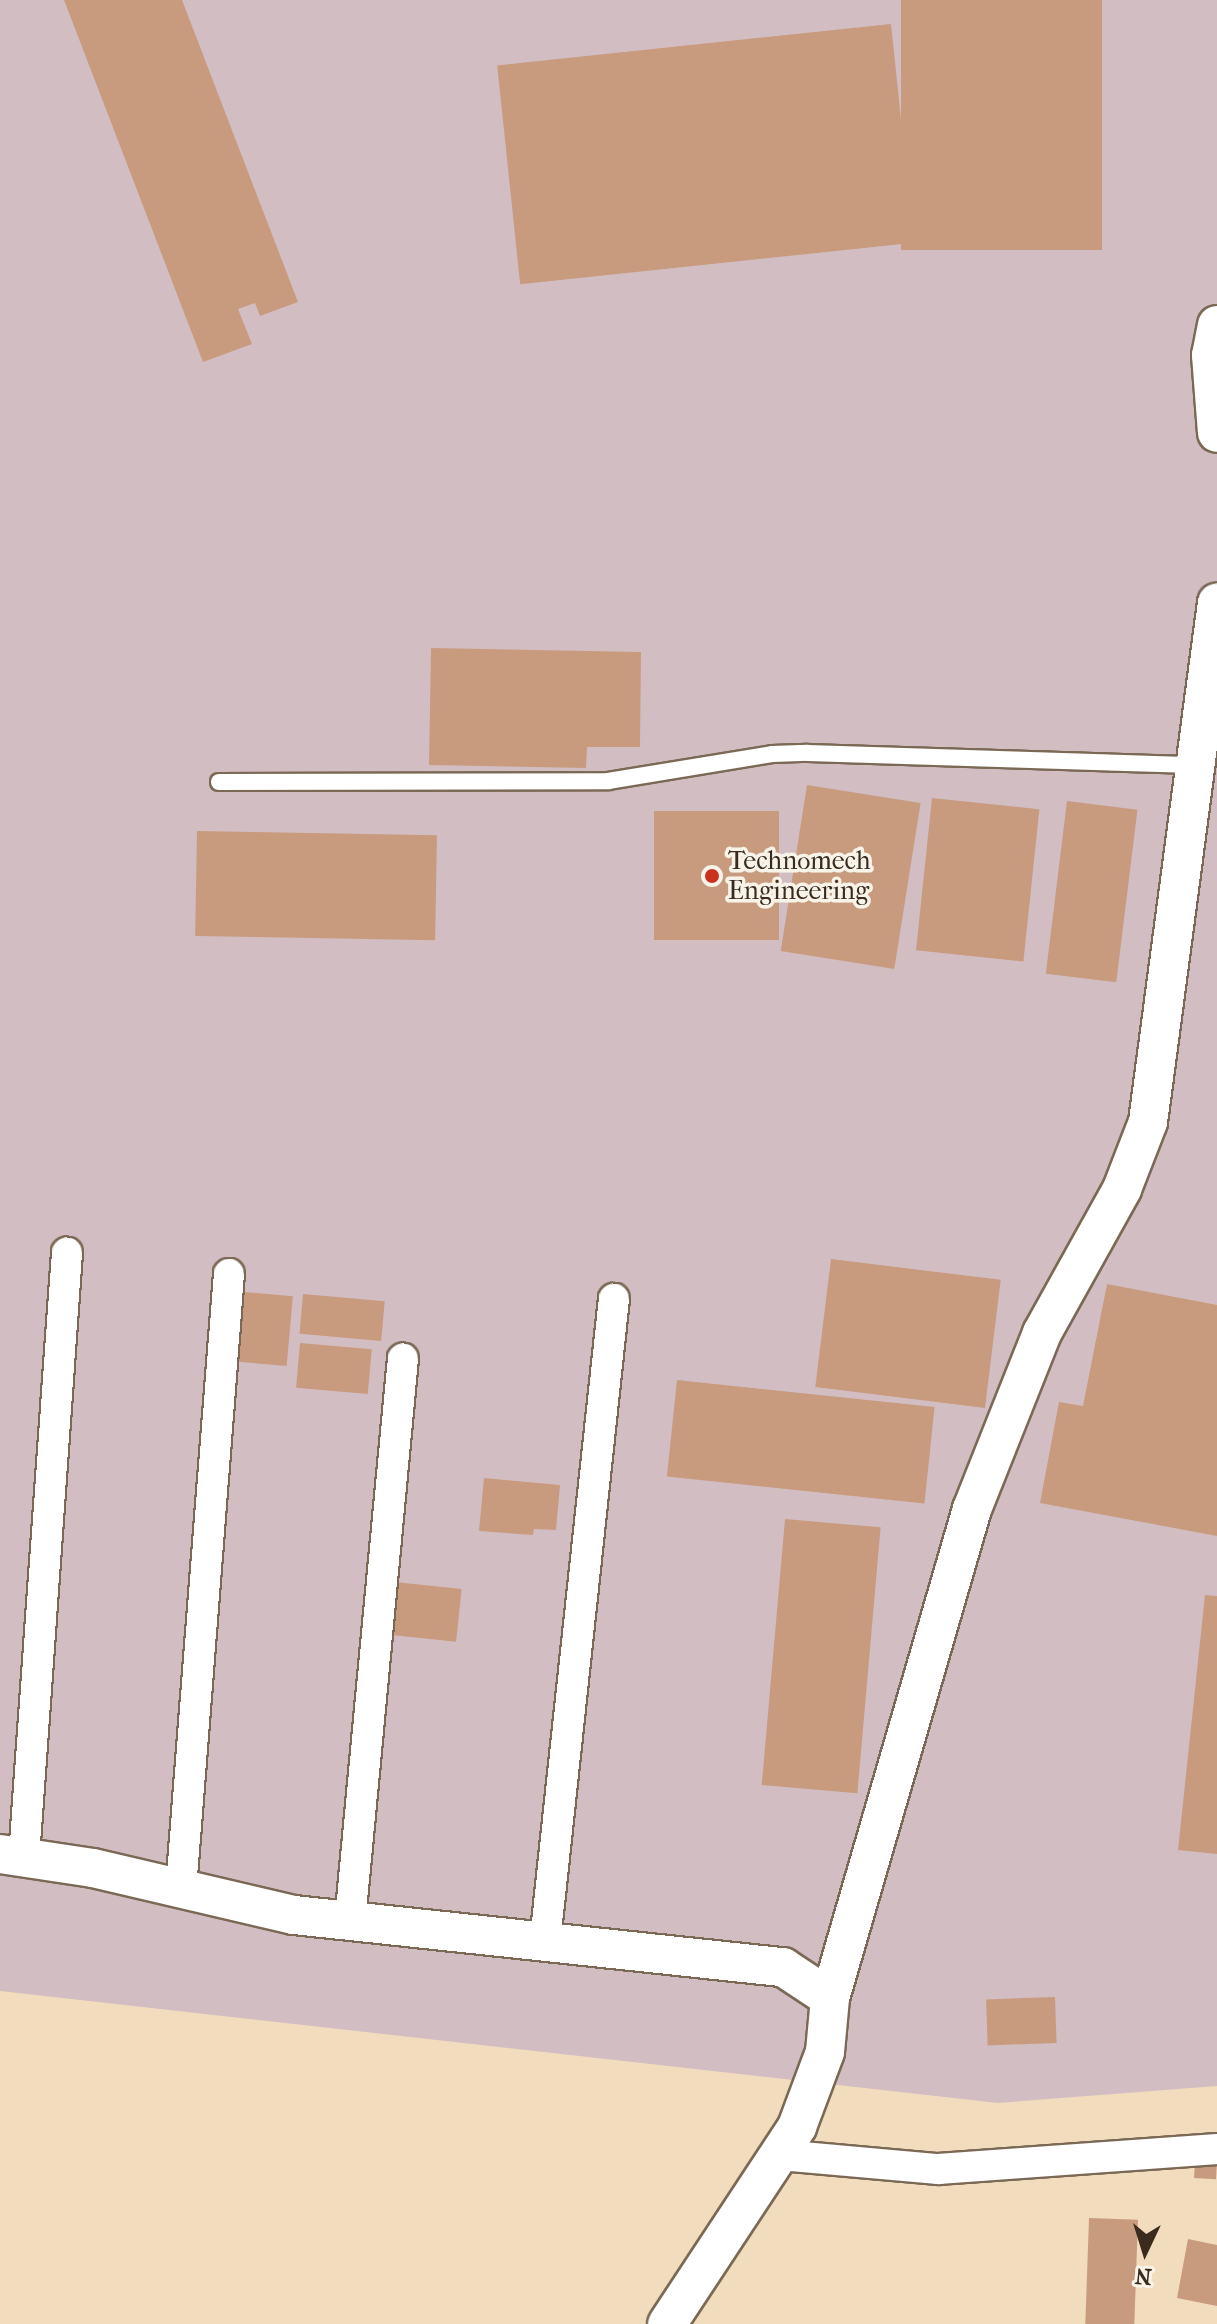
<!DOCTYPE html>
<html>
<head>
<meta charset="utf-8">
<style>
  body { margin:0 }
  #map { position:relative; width:1217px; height:2324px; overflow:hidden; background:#f1ddbd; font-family:"IM FELL French Canon",serif }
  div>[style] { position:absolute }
  .industrial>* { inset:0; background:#d2bec2 }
  .building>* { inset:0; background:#c89b7f; transform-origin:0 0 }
  .roads { filter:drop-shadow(2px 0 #7b6956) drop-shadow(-2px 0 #7b6956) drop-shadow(0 2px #7b6956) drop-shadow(0 -2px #7b6956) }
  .service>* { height:16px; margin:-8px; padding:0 8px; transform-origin:8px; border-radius:8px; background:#fff }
  .minor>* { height:30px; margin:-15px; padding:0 15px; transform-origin:15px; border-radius:15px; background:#fff }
  .tertiary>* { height:38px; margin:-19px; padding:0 19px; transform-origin:19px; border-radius:19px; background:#fff }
  .dots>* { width:22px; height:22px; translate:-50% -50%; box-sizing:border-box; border:4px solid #f7f3e8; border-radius:50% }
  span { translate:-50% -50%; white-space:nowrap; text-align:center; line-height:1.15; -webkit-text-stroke:7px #f7f3e8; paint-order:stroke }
  .poi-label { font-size:26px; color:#3b2a1e }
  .left { translate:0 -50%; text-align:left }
  .north { position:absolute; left:1105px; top:2212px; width:80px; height:80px; -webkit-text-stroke:6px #f7f3e8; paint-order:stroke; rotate:184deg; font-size:22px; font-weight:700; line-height:32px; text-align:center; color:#3b2a1e }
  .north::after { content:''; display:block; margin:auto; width:28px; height:36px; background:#3b2a1e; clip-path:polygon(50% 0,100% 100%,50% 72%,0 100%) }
</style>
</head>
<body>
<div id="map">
  <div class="industrial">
    <div style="clip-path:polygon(0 0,1217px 0,1217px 2086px,998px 2103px,0 1991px)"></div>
  </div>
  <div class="building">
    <div style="clip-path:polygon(64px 0,182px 0,298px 302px,260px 316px,255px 303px,238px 309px,252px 344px,203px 362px)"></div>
    <div style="left:901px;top:0;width:201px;height:250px"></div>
    <div style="left:891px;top:24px;width:220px;height:396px;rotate:84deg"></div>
    <div style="clip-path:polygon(431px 648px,641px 652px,640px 747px,587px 747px,586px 768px,429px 765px)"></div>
    <div style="left:807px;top:785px;width:115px;height:168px;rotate:9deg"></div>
    <div style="left:932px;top:798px;width:108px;height:153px;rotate:6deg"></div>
    <div style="left:1067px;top:801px;width:71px;height:174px;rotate:7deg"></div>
    <div style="left:654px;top:811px;width:125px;height:129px"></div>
    <div style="left:197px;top:831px;width:240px;height:105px;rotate:1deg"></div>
    <div style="left:831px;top:1259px;width:171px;height:129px;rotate:7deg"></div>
    <div style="clip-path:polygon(1107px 1284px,1217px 1305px,1217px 1536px,1040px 1503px,1059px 1402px,1083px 1406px)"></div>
    <div style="left:244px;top:1292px;width:49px;height:70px;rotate:5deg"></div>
    <div style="left:303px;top:1294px;width:82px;height:40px;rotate:5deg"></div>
    <div style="left:300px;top:1343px;width:72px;height:45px;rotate:5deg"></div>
    <div style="left:677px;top:1380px;width:259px;height:97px;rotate:6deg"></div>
    <div style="clip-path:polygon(484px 1478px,560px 1485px,556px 1530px,534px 1529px,533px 1535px,479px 1531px)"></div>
    <div style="left:785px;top:1519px;width:96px;height:267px;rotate:5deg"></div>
    <div style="left:395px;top:1582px;width:67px;height:53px;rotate:6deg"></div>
    <div style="clip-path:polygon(1205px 1595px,1217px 1596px,1217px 1854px,1178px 1850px)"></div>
    <div style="left:1055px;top:1997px;width:46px;height:69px;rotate:88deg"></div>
    <div style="left:1195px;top:2160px;width:22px;height:18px;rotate:3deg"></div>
    <div style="left:1089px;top:2218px;width:49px;height:106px;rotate:2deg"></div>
    <div style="clip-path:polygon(1188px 2239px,1217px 2245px,1217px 2306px,1177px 2298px)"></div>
  </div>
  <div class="roads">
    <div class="service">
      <div style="left:219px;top:782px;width:389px;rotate:-0.1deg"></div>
      <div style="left:608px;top:781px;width:166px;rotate:-9.3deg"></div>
      <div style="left:772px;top:754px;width:36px;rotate:-2deg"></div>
      <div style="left:808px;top:753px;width:386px;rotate:1.8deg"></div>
    </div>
    <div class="minor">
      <div style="left:24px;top:1857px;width:606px;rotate:-85.93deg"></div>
      <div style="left:181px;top:1889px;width:617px;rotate:-85.54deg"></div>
      <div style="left:350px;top:1921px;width:565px;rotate:-84.62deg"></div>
      <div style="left:545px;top:1941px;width:646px;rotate:-83.87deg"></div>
      <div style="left:780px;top:2155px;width:159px;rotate:5.1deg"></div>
      <div style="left:938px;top:2169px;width:280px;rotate:-4.1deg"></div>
    </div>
    <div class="tertiary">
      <div style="left:1217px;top:325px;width:31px;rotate:101deg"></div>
      <div style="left:1211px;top:355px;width:78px;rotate:85.6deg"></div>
      <div style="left:0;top:1854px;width:94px;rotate:8.6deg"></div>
      <div style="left:93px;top:1868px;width:206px;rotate:13.2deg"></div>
      <div style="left:294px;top:1915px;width:492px;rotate:6.1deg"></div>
      <div style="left:783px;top:1967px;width:56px;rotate:33.4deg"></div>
      <div style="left:830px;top:1998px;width:54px;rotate:95.3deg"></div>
      <div style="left:825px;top:2052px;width:80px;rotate:110.5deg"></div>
      <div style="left:797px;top:2127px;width:236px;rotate:123.4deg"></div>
      <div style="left:830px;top:1998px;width:509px;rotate:-73.81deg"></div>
      <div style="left:972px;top:1509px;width:189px;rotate:-68.3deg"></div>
      <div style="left:1042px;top:1333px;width:165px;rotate:-60.9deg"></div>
      <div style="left:1122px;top:1189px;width:72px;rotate:-68.8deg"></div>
      <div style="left:1148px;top:1122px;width:524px;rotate:-82.43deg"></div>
    </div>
  </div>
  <div class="dots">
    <div style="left:712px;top:876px;background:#c8321e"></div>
  </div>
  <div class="poi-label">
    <span class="left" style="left:728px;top:876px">Technomech<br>Engineering</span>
  </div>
  <div class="north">N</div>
</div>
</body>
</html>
